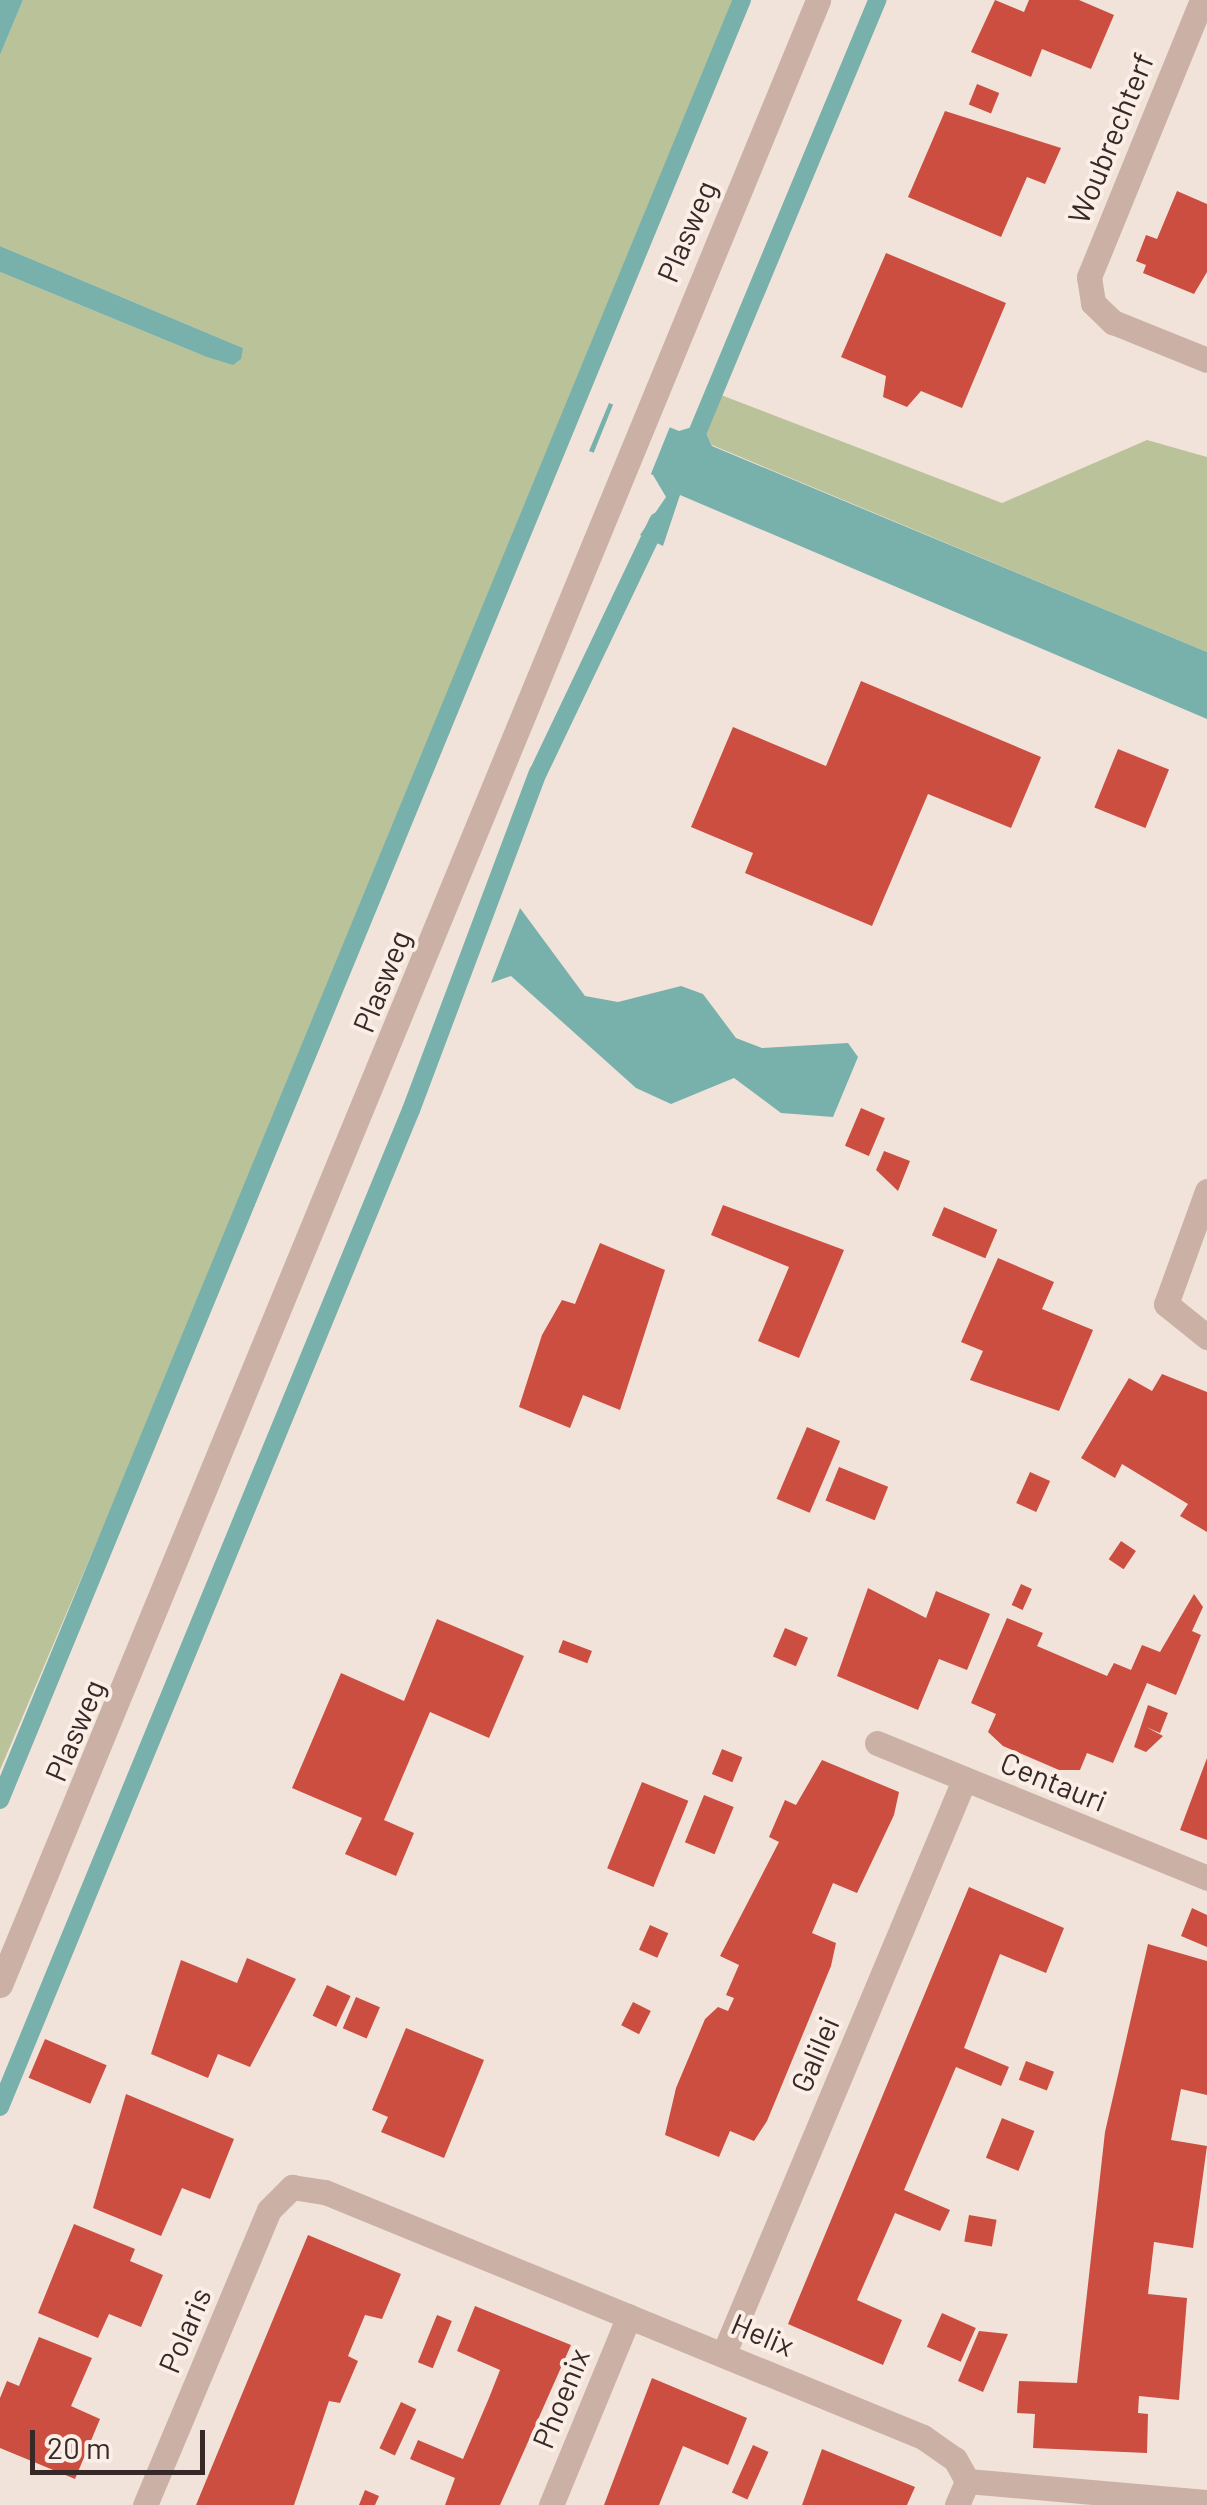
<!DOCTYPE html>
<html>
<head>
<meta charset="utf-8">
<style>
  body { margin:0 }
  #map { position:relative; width:1207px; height:2505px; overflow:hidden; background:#f2e3da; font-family:Barlow,sans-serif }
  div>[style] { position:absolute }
  .green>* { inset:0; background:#bac299 }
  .water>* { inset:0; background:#78b1ab }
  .pier>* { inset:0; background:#f2e3da; transform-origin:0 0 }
  .stream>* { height:18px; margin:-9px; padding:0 9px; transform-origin:9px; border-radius:9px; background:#78b1ab }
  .building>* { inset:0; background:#cb4e40; transform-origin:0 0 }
  .minor>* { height:25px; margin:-12.5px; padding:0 12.5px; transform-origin:12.5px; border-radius:12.5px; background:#cbb1a5 }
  span { translate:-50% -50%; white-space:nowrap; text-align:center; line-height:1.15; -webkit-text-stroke:8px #faeee6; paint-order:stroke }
  .street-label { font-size:30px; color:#362927 }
  .scale { position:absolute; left:30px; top:2430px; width:175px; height:45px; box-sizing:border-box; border:5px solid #362927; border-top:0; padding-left:12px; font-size:30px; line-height:35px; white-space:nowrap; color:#362927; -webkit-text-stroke:8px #faeee6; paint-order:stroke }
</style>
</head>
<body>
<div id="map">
  <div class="green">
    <div style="clip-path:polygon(23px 0,750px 0,0 1770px,0 272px,204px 356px,243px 348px,0 246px,0 55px)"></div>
    <div style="clip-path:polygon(721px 395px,1002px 503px,1147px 440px,1207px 457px,1207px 652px,712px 445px,706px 433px)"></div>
  </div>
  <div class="water">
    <div style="clip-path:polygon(0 0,23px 0,0 55px)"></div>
    <div style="clip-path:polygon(0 246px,243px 348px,241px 359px,233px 365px,204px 356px,0 272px)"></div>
    <div style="clip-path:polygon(609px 403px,679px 431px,702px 424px,712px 446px,1207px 652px,1207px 719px,680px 495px,663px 546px,640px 535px,666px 497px,653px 475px,589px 451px)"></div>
    <div style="clip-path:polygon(520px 908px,585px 996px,618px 1002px,681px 986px,703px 994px,736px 1038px,762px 1048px,848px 1043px,858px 1057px,833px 1117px,781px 1113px,734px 1078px,671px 1104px,636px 1088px,511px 976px,491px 983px)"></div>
  </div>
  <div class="pier">
    <div style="left:615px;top:400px;width:61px;height:61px;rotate:22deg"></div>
  </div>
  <div class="stream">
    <div style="left:693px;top:443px;width:480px;rotate:-67.4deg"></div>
    <div style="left:0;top:1800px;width:1947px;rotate:-67.6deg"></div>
    <div style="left:0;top:2107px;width:1078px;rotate:-67.6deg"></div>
    <div style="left:411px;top:1110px;width:360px;rotate:-69.4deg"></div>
    <div style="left:538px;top:773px;width:279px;rotate:-64.5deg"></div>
  </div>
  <div class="building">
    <div style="clip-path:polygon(995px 0,1024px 12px,1029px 0,1079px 0,1114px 15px,1091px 69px,1042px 49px,1031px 77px,971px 52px)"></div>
    <div style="left:977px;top:84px;width:24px;height:22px;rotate:22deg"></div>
    <div style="clip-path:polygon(945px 111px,1061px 148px,1045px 184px,1027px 177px,1001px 237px,908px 197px)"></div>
    <div style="clip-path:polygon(1177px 191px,1207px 204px,1207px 272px,1194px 294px,1143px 273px,1146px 265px,1136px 261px,1146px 235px,1157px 239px)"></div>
    <div style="clip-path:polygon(886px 253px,1006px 303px,962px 408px,921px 391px,907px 407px,883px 397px,886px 376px,841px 357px)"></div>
    <div style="clip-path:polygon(861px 681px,1041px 757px,1011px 828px,928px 794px,872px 926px,745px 873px,753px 853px,691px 827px,733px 727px,826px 766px)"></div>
    <div style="left:1118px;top:749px;width:55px;height:63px;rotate:22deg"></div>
    <div style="left:861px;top:1108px;width:26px;height:41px;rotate:23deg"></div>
    <div style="clip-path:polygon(884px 1151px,910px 1161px,898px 1191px,876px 1170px)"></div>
    <div style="clip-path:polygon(723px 1205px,844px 1250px,799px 1358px,758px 1341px,789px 1267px,711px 1235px)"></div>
    <div style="left:944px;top:1207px;width:58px;height:31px;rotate:23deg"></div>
    <div style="clip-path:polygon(600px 1243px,665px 1270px,620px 1410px,583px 1395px,570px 1428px,519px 1407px,542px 1335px,562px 1300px,575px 1304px)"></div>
    <div style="clip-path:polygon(998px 1258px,1054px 1282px,1042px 1309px,1093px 1330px,1059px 1411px,970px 1380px,983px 1351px,961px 1342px)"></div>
    <div style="clip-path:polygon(1162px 1374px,1207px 1392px,1207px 1532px,1180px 1516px,1188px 1504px,1122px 1464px,1115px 1478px,1081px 1458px,1129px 1378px,1152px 1391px)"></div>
    <div style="left:807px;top:1427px;width:36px;height:78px;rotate:23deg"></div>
    <div style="left:839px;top:1467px;width:53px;height:36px;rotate:22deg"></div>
    <div style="left:1030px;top:1472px;width:22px;height:34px;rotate:24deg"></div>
    <div style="left:1121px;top:1541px;width:18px;height:22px;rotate:34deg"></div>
    <div style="left:1021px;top:1584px;width:12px;height:23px;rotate:24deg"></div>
    <div style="clip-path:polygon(868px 1588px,926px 1618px,936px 1591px,990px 1614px,967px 1670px,939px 1659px,918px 1710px,837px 1676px)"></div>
    <div style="clip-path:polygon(1194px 1594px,1203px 1607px,1192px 1631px,1201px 1635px,1176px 1695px,1147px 1683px,1113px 1763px,1087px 1753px,1080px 1770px,1059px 1770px,1003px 1746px,988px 1732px,996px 1714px,971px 1703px,1007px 1618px,1043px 1633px,1037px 1646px,1107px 1676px,1114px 1663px,1131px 1670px,1142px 1645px,1160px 1652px)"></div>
    <div style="clip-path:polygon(437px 1619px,524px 1656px,489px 1738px,430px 1712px,384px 1820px,414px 1833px,396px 1876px,345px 1854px,362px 1818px,292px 1788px,341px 1673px,404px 1701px)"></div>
    <div style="left:785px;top:1628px;width:25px;height:31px;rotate:23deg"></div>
    <div style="left:563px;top:1640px;width:31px;height:13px;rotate:21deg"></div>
    <div style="clip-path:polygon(1148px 1705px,1168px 1713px,1160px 1733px,1146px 1727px,1163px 1736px,1146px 1752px,1134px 1747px)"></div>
    <div style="left:722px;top:1749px;width:22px;height:27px;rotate:22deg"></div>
    <div style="clip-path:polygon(1207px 1758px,1207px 1840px,1180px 1830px)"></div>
    <div style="clip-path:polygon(822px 1760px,899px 1792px,894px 1815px,857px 1893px,833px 1883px,812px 1933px,836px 1943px,831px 1966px,767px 2121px,754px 2141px,730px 2131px,719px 2157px,665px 2135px,676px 2088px,705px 2019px,718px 2007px,728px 2011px,734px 1998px,726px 1995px,739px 1965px,720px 1956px,779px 1842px,769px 1837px,785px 1800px,796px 1805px)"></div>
    <div style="left:642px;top:1782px;width:50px;height:93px;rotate:22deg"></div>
    <div style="left:704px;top:1795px;width:32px;height:51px;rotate:22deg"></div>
    <div style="clip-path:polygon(969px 1887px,1064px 1928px,1046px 1973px,1000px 1954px,964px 2048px,1009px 2067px,1001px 2086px,956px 2067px,904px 2190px,950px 2210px,940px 2231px,895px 2213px,857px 2300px,902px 2320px,883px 2365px,788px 2324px)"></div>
    <div style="clip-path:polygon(1192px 1908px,1207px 1915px,1207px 1947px,1181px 1936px)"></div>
    <div style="left:650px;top:1925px;width:20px;height:27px;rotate:24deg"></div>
    <div style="clip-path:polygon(1148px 1944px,1207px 1961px,1207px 2095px,1181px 2089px,1171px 2140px,1207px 2146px,1193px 2248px,1154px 2242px,1148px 2294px,1187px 2298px,1179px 2400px,1139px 2396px,1138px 2413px,1148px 2414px,1147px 2453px,1033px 2448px,1035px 2414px,1017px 2413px,1019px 2381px,1077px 2383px,1105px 2132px)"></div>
    <div style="clip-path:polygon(247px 1958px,296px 1979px,250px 2067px,218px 2054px,208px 2078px,151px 2054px,181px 1960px,237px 1983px)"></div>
    <div style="left:327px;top:1985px;width:26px;height:34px;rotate:25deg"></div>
    <div style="left:356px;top:1997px;width:26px;height:34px;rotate:23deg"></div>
    <div style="left:633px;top:2002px;width:20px;height:26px;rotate:27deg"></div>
    <div style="clip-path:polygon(406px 2028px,484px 2060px,444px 2158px,381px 2132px,388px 2117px,372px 2110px)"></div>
    <div style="left:45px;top:2039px;width:67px;height:42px;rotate:23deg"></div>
    <div style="left:1026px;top:2061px;width:30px;height:20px;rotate:21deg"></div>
    <div style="clip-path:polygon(126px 2094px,234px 2139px,210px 2199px,182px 2188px,161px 2236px,93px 2208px)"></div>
    <div style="left:1002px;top:2118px;width:35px;height:43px;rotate:22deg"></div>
    <div style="left:969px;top:2215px;width:28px;height:27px;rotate:10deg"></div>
    <div style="clip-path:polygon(74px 2224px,135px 2249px,130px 2261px,163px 2275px,141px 2327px,109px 2314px,98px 2338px,38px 2313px)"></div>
    <div style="clip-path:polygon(308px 2235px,401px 2274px,382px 2319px,365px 2315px,348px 2356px,358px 2361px,340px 2403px,329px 2401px,294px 2505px,196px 2505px)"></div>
    <div style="clip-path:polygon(475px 2306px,571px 2345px,500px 2505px,445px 2505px,455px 2478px,410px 2459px,418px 2440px,463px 2459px,489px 2398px,500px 2370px,457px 2351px)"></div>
    <div style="left:942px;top:2313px;width:37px;height:37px;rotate:24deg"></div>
    <div style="left:437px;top:2315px;width:16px;height:51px;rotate:22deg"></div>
    <div style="clip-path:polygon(979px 2331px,1008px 2334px,983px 2392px,958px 2381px)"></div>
    <div style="clip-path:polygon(39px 2337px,92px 2358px,71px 2406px,100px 2419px,75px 2479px,0 2448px,0 2398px,7px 2381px,19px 2386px)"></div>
    <div style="clip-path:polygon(652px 2378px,747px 2418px,728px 2465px,683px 2446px,659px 2505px,604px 2505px)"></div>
    <div style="left:401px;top:2402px;width:17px;height:51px;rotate:25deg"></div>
    <div style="left:753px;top:2445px;width:17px;height:52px;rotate:24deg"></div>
    <div style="clip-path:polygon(822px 2449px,915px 2487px,907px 2505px,802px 2505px)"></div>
    <div style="clip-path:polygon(365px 2490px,379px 2496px,375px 2505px,359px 2505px)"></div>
  </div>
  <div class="minor">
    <div style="left:1202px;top:0;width:299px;rotate:112.2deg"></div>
    <div style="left:1089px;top:277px;width:26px;rotate:81deg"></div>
    <div style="left:1093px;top:303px;width:28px;rotate:44deg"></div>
    <div style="left:1113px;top:322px;width:101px;rotate:22deg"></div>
    <div style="left:1207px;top:1191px;width:120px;rotate:109.9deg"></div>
    <div style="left:1166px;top:1304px;width:53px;rotate:38.8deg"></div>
    <div style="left:877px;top:1743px;width:357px;rotate:22.2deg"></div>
    <div style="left:0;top:1985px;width:2147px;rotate:-67.6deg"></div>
    <div style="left:724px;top:2353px;width:621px;rotate:-67.27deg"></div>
    <div style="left:145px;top:2505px;width:320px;rotate:-67.2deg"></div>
    <div style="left:269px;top:2210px;width:33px;rotate:-45deg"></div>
    <div style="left:292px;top:2187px;width:33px;rotate:9deg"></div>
    <div style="left:325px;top:2192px;width:646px;rotate:22.28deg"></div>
    <div style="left:923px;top:2437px;width:39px;rotate:35deg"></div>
    <div style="left:955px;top:2459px;width:25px;rotate:61deg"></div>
    <div style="left:967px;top:2481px;width:241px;rotate:5deg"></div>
    <div style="left:551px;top:2505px;width:204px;rotate:-67.6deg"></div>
    <div style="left:957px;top:2505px;width:26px;rotate:-67deg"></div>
  </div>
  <div class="street-label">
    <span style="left:1110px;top:138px;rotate:-68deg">Woubrechterf</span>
    <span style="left:686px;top:231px;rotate:-67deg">Plasweg</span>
    <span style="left:381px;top:981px;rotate:-68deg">Plasweg</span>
    <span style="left:74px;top:1730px;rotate:-67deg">Plasweg</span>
    <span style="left:1054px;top:1781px;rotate:22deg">Centauri</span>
    <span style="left:814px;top:2054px;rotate:-67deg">Galilei</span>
    <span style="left:184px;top:2330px;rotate:-67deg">Polaris</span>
    <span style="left:763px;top:2334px;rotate:23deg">Helix</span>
    <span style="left:560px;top:2398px;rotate:-68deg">Phoenix</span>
  </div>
  <div class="scale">20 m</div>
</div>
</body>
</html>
